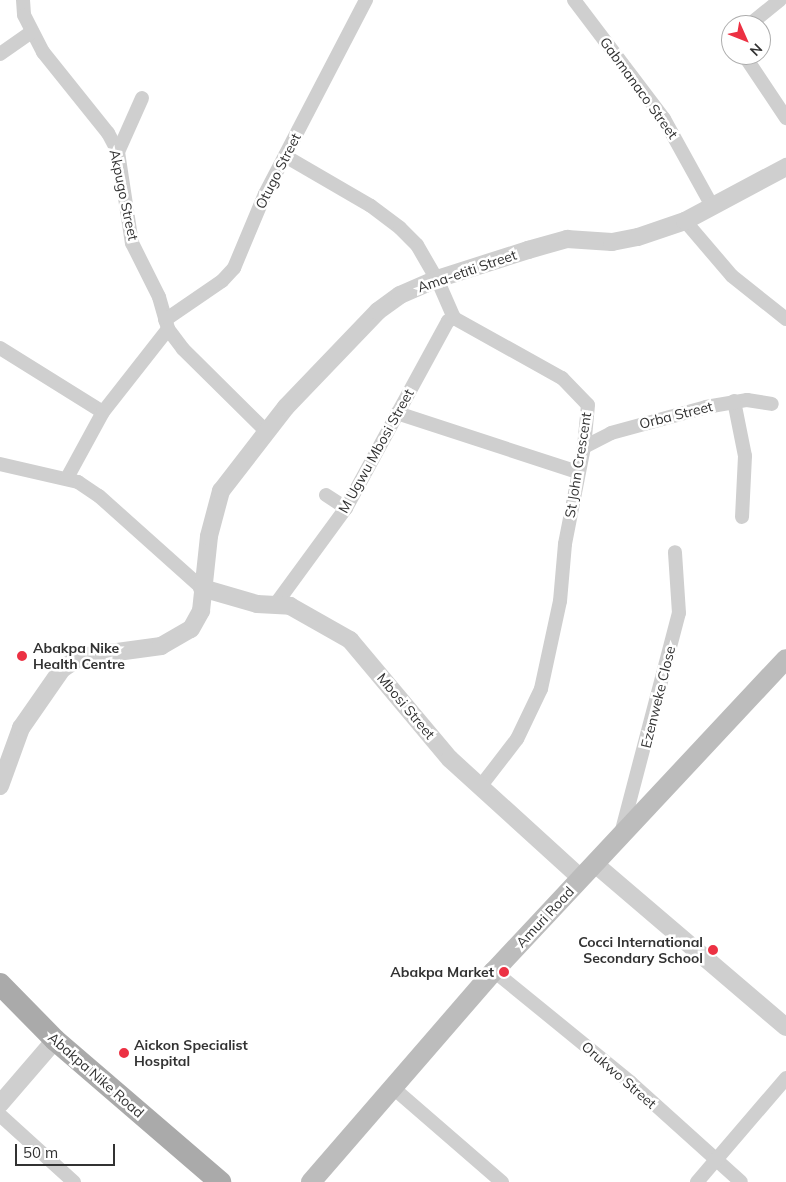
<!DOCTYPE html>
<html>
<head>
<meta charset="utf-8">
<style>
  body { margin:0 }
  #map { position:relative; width:786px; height:1182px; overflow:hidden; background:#fff; font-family:Mulish,sans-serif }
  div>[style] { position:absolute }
  .minor>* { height:14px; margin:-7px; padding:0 7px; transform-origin:7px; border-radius:7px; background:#cfcfcf }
  .tertiary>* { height:18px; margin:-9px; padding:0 9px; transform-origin:9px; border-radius:9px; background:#cfcfcf }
  .secondary>* { height:20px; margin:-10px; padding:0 10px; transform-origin:10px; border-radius:10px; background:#bcbcbc }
  .primary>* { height:22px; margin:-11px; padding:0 11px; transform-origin:11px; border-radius:11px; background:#aaa }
  .dots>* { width:14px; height:14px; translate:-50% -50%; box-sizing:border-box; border:2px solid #fff; border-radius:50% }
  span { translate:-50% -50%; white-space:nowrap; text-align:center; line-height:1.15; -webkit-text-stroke:5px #fff; paint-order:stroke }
  .street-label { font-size:14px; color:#323232 }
  .poi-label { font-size:14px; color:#323232; font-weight:700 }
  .left { translate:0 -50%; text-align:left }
  .right { translate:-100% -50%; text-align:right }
  .north { position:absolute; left:721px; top:15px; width:50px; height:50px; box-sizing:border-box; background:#fff; border:1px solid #adadad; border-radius:50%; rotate:134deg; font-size:14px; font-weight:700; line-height:20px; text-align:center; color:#323232 }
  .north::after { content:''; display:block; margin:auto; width:18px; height:22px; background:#ec3143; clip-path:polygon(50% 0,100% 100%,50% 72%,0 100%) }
  .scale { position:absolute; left:15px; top:1144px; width:100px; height:22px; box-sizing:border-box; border:2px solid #323232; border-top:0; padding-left:6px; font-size:15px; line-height:18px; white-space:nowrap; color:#323232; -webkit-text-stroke:4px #fff; paint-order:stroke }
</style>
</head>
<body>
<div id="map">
  <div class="minor">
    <div style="left:23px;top:0;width:15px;rotate:86deg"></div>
    <div style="left:24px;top:15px;width:42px;rotate:62.8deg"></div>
    <div style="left:43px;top:52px;width:104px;rotate:51.3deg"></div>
    <div style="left:108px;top:133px;width:21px;rotate:62deg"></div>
    <div style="left:118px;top:152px;width:92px;rotate:81.3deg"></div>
    <div style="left:132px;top:243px;width:60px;rotate:63.4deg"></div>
    <div style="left:159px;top:297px;width:33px;rotate:74deg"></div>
    <div style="left:168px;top:329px;width:25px;rotate:53deg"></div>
    <div style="left:183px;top:349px;width:118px;rotate:44.7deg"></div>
    <div style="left:574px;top:0;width:149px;rotate:52.9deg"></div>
    <div style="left:664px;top:119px;width:99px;rotate:61.1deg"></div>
    <div style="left:749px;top:25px;width:40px;rotate:-39deg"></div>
    <div style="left:0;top:54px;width:38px;rotate:-35deg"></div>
    <div style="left:744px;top:55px;width:76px;rotate:56.3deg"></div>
    <div style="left:118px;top:152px;width:59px;rotate:-66deg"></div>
    <div style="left:285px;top:156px;width:99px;rotate:30.2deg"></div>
    <div style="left:371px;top:206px;width:36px;rotate:37deg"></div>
    <div style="left:400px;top:228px;width:24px;rotate:45deg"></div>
    <div style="left:417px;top:245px;width:39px;rotate:60deg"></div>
    <div style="left:437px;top:279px;width:43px;rotate:66.4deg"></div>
    <div style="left:454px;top:318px;width:124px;rotate:29.1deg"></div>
    <div style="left:562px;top:378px;width:37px;rotate:46deg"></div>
    <div style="left:588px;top:405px;width:42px;rotate:95.4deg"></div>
    <div style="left:584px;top:447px;width:99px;rotate:101.1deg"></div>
    <div style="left:565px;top:544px;width:57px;rotate:95deg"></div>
    <div style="left:560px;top:601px;width:90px;rotate:102.2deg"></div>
    <div style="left:541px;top:689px;width:55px;rotate:115.6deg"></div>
    <div style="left:517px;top:739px;width:61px;rotate:127.6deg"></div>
    <div style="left:685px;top:221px;width:72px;rotate:49.5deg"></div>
    <div style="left:732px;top:276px;width:69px;rotate:38.5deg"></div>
    <div style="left:165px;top:320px;width:69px;rotate:-34.4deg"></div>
    <div style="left:222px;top:281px;width:18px;rotate:-47deg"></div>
    <div style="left:234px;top:268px;width:80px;rotate:-67.3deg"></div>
    <div style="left:265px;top:194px;width:219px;rotate:-62.5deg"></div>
    <div style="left:0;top:348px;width:121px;rotate:31.9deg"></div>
    <div style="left:734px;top:401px;width:56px;rotate:78.7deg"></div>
    <div style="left:745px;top:456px;width:61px;rotate:92.8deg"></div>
    <div style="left:397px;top:413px;width:190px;rotate:18.1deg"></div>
    <div style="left:584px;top:447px;width:30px;rotate:-27deg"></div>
    <div style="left:611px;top:433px;width:98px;rotate:-15.3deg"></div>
    <div style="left:706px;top:407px;width:42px;rotate:-9.7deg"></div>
    <div style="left:747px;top:400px;width:25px;rotate:9deg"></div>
    <div style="left:0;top:464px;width:80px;rotate:13deg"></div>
    <div style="left:78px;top:482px;width:25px;rotate:34deg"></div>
    <div style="left:99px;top:496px;width:138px;rotate:41.8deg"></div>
    <div style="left:67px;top:478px;width:75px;rotate:-61.4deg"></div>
    <div style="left:103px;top:412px;width:105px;rotate:-51.9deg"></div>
    <div style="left:326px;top:495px;width:24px;rotate:33deg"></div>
    <div style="left:275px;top:605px;width:120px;rotate:-53.8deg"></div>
    <div style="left:346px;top:508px;width:213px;rotate:-61.4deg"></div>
    <div style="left:448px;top:321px;width:7px;rotate:-27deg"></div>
    <div style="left:622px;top:830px;width:224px;rotate:-75.3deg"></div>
    <div style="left:679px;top:613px;width:61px;rotate:-93.8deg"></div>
    <div style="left:494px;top:971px;width:176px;rotate:39.2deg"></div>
    <div style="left:630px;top:1082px;width:149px;rotate:42deg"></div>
    <div style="left:391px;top:1086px;width:147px;rotate:40.9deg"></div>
    <div style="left:0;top:1115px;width:100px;rotate:42.2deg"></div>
    <div style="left:697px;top:1182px;width:137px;rotate:-49.4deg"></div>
  </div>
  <div class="tertiary">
    <div style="left:202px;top:588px;width:57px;rotate:16.2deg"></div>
    <div style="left:257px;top:604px;width:33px;rotate:3deg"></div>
    <div style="left:290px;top:606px;width:69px;rotate:29.5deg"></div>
    <div style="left:350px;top:640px;width:155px;rotate:50deg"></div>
    <div style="left:450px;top:759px;width:177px;rotate:42.3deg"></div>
    <div style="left:0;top:786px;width:62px;rotate:-70.1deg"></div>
    <div style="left:21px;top:728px;width:72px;rotate:-55.2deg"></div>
    <div style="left:62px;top:669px;width:22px;rotate:-34deg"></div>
    <div style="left:80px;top:657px;width:82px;rotate:-7.7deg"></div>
    <div style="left:161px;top:646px;width:34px;rotate:-30deg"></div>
    <div style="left:191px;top:629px;width:21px;rotate:-61deg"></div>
    <div style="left:201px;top:611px;width:75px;rotate:-83.9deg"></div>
    <div style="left:209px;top:536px;width:47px;rotate:-75.1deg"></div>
    <div style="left:221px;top:491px;width:106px;rotate:-52.3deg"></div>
    <div style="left:286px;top:407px;width:133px;rotate:-46.2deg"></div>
    <div style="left:378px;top:311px;width:27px;rotate:-36deg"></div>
    <div style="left:400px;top:295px;width:40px;rotate:-23.4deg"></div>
    <div style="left:437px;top:279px;width:96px;rotate:-17.7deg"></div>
    <div style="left:528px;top:250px;width:41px;rotate:-15.8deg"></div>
    <div style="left:567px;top:239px;width:45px;rotate:3.8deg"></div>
    <div style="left:612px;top:242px;width:26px;rotate:-11deg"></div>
    <div style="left:638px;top:237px;width:50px;rotate:-18.8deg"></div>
    <div style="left:685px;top:221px;width:115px;rotate:-28.1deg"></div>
    <div style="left:595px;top:864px;width:251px;rotate:40.5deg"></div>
    <div style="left:0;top:1104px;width:84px;rotate:-49.3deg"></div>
  </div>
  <div class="secondary">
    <div style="left:311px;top:1182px;width:279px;rotate:-49.1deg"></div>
    <div style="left:494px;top:971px;width:427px;rotate:-46.9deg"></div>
  </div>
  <div class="primary">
    <div style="left:0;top:984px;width:78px;rotate:45.5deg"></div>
    <div style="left:55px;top:1040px;width:218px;rotate:40.7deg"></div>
  </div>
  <div class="dots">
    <div style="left:22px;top:656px;background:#ec3143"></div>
    <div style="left:713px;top:950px;background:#ec3143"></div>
    <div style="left:504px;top:972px;background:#ec3143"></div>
    <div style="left:124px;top:1053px;background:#ec3143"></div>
  </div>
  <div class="street-label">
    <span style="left:639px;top:88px;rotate:54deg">Gabmanaco Street</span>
    <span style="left:278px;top:171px;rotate:-63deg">Otugo Street</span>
    <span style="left:124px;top:195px;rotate:78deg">Akpugo Street</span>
    <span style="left:467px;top:271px;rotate:-19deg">Ama-etiti Street</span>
    <span style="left:676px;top:415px;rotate:-14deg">Orba Street</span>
    <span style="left:376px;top:451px;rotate:-61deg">M Ugwu Mbosi Street</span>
    <span style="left:578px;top:465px;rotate:-81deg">St John Crescent</span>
    <span style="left:658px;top:697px;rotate:-76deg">Ezenweke Close</span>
    <span style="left:406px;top:706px;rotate:50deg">Mbosi Street</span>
    <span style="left:545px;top:917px;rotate:-47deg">Amuri Road</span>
    <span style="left:96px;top:1075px;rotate:41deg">Abakpa Nike Road</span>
    <span style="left:619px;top:1075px;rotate:41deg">Orukwo Street</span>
  </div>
  <div class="poi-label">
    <span class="left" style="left:33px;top:656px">Abakpa Nike<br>Health Centre</span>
    <span class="right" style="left:703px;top:950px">Cocci International<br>Secondary School</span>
    <span class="right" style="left:494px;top:972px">Abakpa Market</span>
    <span class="left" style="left:134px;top:1053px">Aickon Specialist<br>Hospital</span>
  </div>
  <div class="north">N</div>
  <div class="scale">50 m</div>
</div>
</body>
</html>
